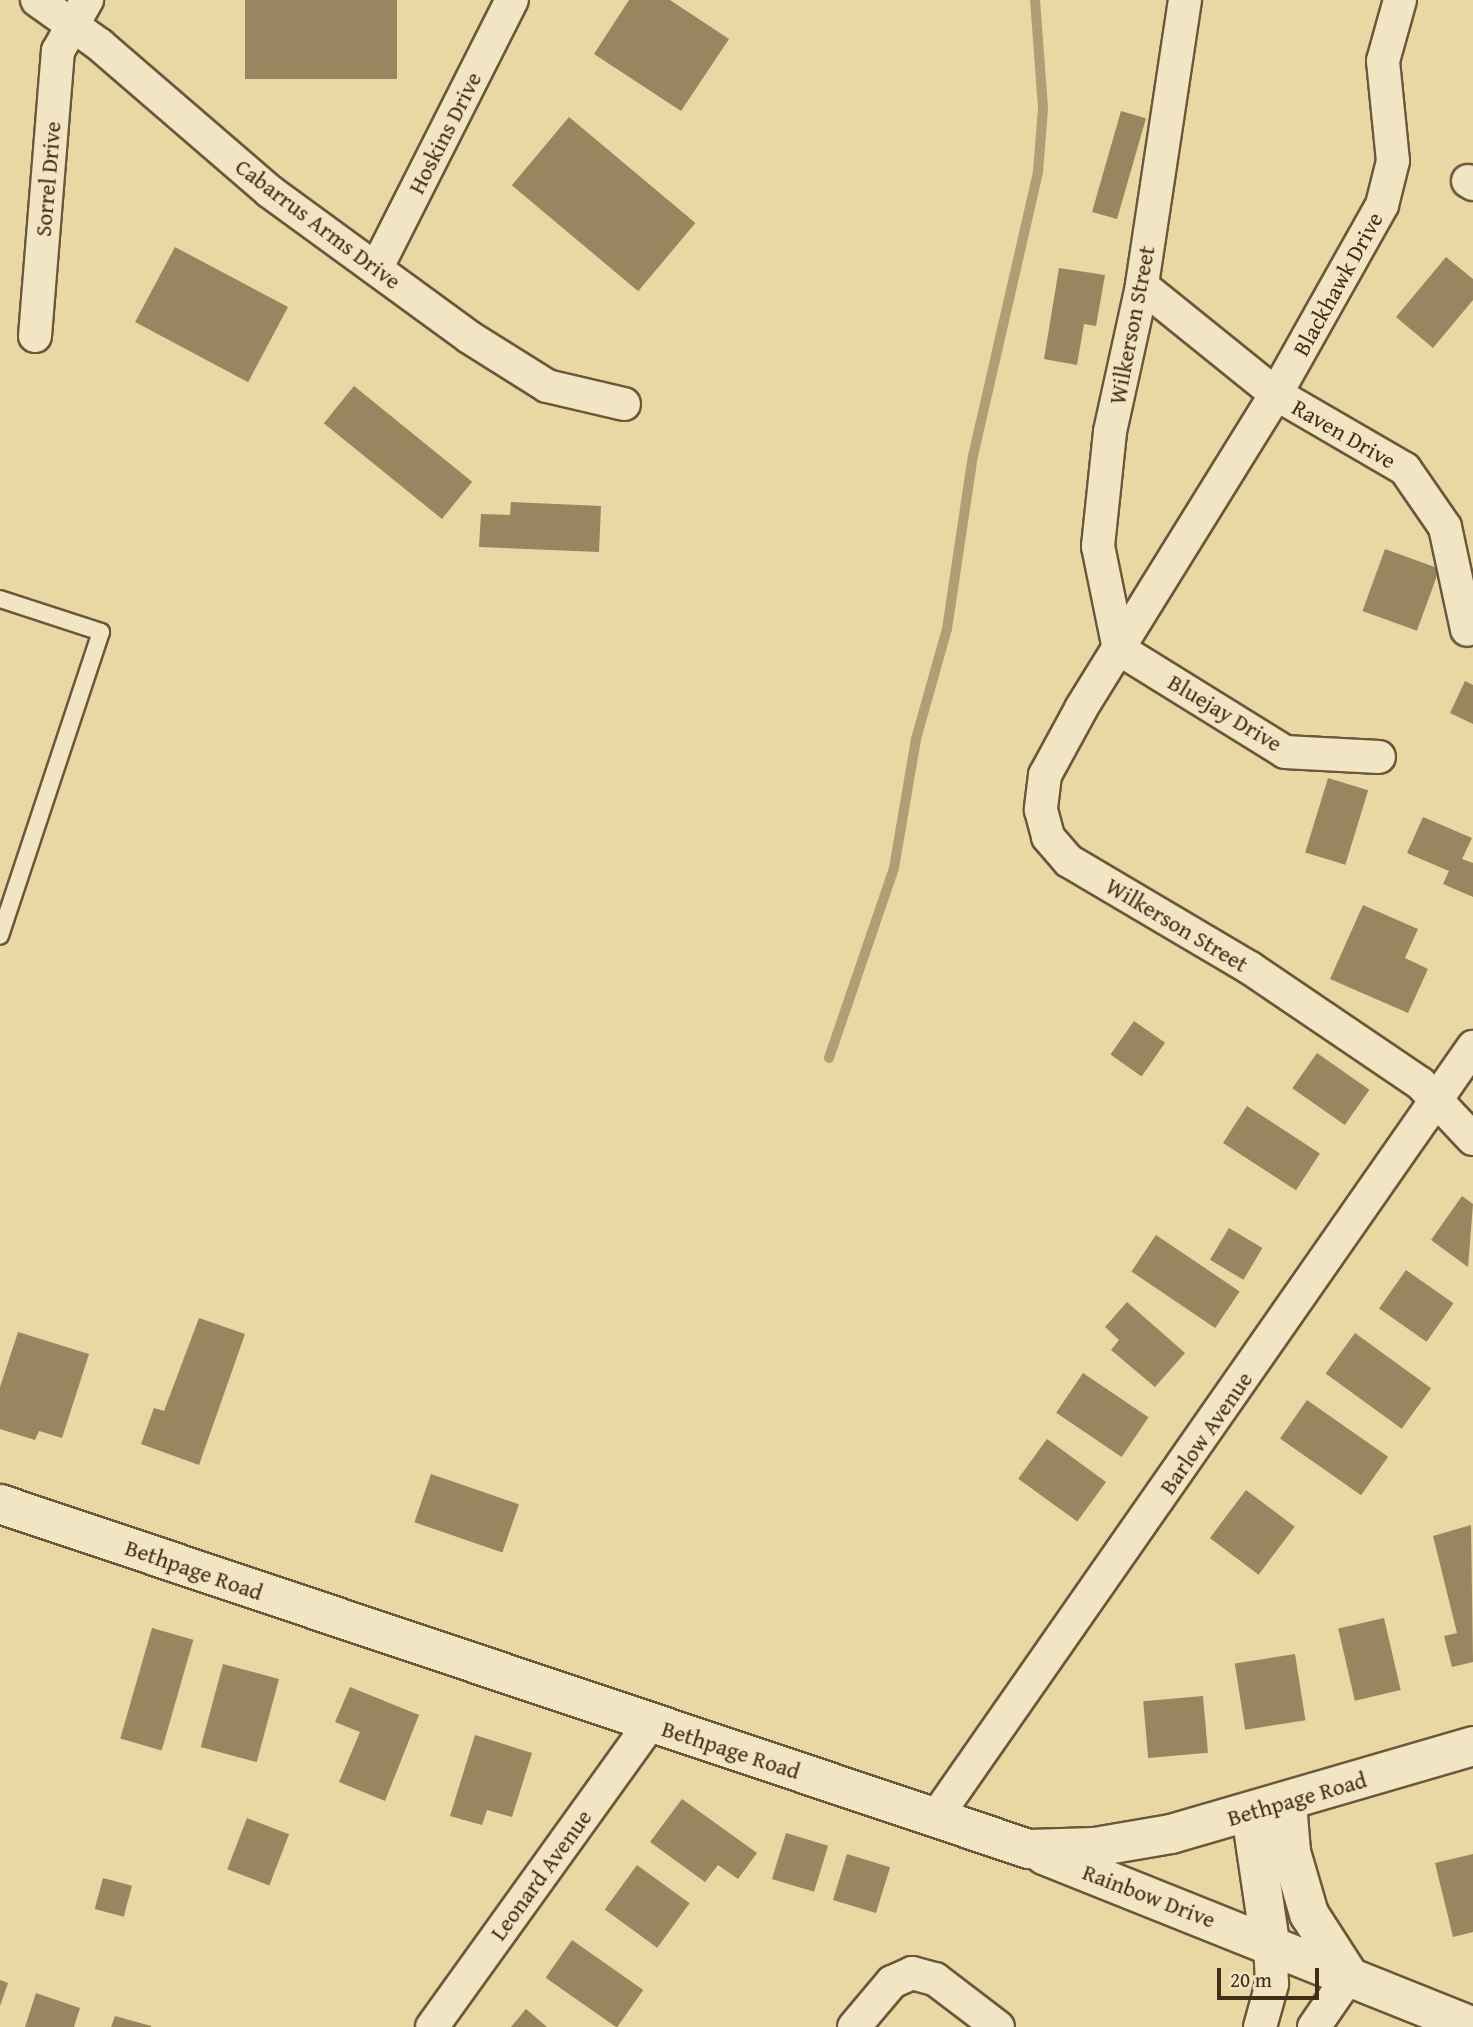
<!DOCTYPE html>
<html>
<head>
<meta charset="utf-8">
<style>
  body { margin:0 }
  #map { position:relative; width:1473px; height:2027px; overflow:hidden; background:#e9d7a4; font-family:"Gentium Book Plus",serif }
  div>[style] { position:absolute }
  .stream>* { height:10px; margin:-5px; padding:0 5px; transform-origin:5px; border-radius:5px; background:#b09e74 }
  .building>* { inset:0; background:#988660; transform-origin:0 0 }
  .roads { filter:drop-shadow(2px 0 #6b583a) drop-shadow(-2px 0 #6b583a) drop-shadow(0 2px #6b583a) drop-shadow(0 -2px #6b583a) }
  .lane>* { height:16px; margin:-8px; padding:0 8px; transform-origin:8px; border-radius:8px; background:#f1e5c4 }
  .street>* { height:32px; margin:-16px; padding:0 16px; transform-origin:16px; border-radius:16px; background:#f1e5c4 }
  .secondary>* { height:38px; margin:-19px; padding:0 19px; transform-origin:19px; border-radius:19px; background:#f1e5c4 }
  span { translate:-50% -50%; white-space:nowrap; text-align:center; line-height:1.15; -webkit-text-stroke:6px #f1e5c4; paint-order:stroke }
  .street-label { font-size:23px; color:#412e16 }
  .scale { position:absolute; left:1217px; top:1968px; width:102px; height:32px; box-sizing:border-box; border:4px solid #412e16; border-top:0; padding-left:9px; font-size:21px; line-height:24px; white-space:nowrap; color:#412e16; -webkit-text-stroke:5px #f1e5c4; paint-order:stroke }
</style>
</head>
<body>
<div id="map">
  <div class="stream">
    <div style="left:829px;top:1058px;width:201px;rotate:-71.1deg"></div>
    <div style="left:894px;top:868px;width:131px;rotate:-80.3deg"></div>
    <div style="left:916px;top:739px;width:114px;rotate:-74.3deg"></div>
    <div style="left:947px;top:629px;width:175px;rotate:-81.5deg"></div>
    <div style="left:973px;top:456px;width:291px;rotate:-77.1deg"></div>
    <div style="left:1038px;top:172px;width:64px;rotate:-85.5deg"></div>
    <div style="left:1043px;top:108px;width:108px;rotate:-94.2deg"></div>
  </div>
  <div class="building">
    <div style="left:245px;top:0;width:152px;height:79px"></div>
    <div style="clip-path:polygon(629px 0,670px 0,729px 39px,681px 111px,594px 54px)"></div>
    <div style="left:1121px;top:111px;width:26px;height:105px;rotate:16deg"></div>
    <div style="left:569px;top:117px;width:165px;height:89px;rotate:40deg"></div>
    <div style="left:175px;top:247px;width:128px;height:85px;rotate:28deg"></div>
    <div style="clip-path:polygon(1446px 257px,1473px 279px,1473px 300px,1433px 348px,1396px 317px)"></div>
    <div style="clip-path:polygon(1059px 268px,1105px 275px,1096px 326px,1084px 324px,1077px 365px,1044px 359px)"></div>
    <div style="left:354px;top:386px;width:152px;height:48px;rotate:39deg"></div>
    <div style="clip-path:polygon(511px 502px,601px 506px,599px 552px,479px 547px,481px 514px,510px 515px)"></div>
    <div style="left:1385px;top:549px;width:58px;height:66px;rotate:20deg"></div>
    <div style="clip-path:polygon(1465px 681px,1473px 685px,1473px 724px,1450px 713px)"></div>
    <div style="left:1328px;top:778px;width:42px;height:78px;rotate:17deg"></div>
    <div style="clip-path:polygon(1423px 817px,1472px 838px,1462px 859px,1473px 863px,1473px 897px,1443px 884px,1449px 871px,1407px 853px)"></div>
    <div style="clip-path:polygon(1363px 905px,1418px 929px,1405px 958px,1428px 969px,1408px 1013px,1330px 979px)"></div>
    <div style="left:1134px;top:1021px;width:38px;height:41px;rotate:35deg"></div>
    <div style="left:1317px;top:1053px;width:64px;height:43px;rotate:35deg"></div>
    <div style="left:1247px;top:1106px;width:87px;height:44px;rotate:33deg"></div>
    <div style="clip-path:polygon(1462px 1196px,1473px 1204px,1468px 1267px,1431px 1240px)"></div>
    <div style="left:1229px;top:1228px;width:39px;height:37px;rotate:31deg"></div>
    <div style="left:1156px;top:1235px;width:101px;height:44px;rotate:34deg"></div>
    <div style="left:1406px;top:1270px;width:58px;height:47px;rotate:35deg"></div>
    <div style="clip-path:polygon(1127px 1302px,1185px 1353px,1155px 1387px,1111px 1350px,1119px 1340px,1105px 1327px)"></div>
    <div style="clip-path:polygon(199px 1318px,245px 1334px,199px 1465px,141px 1444px,154px 1408px,164px 1411px)"></div>
    <div style="clip-path:polygon(18px 1332px,89px 1354px,62px 1438px,39px 1431px,35px 1440px,0 1429px,0 1387px)"></div>
    <div style="left:1355px;top:1333px;width:94px;height:50px;rotate:36deg"></div>
    <div style="left:1083px;top:1373px;width:79px;height:48px;rotate:34deg"></div>
    <div style="left:1307px;top:1400px;width:99px;height:47px;rotate:35deg"></div>
    <div style="left:1047px;top:1439px;width:73px;height:49px;rotate:36deg"></div>
    <div style="left:431px;top:1474px;width:93px;height:51px;rotate:19deg"></div>
    <div style="left:1246px;top:1490px;width:61px;height:60px;rotate:37deg"></div>
    <div style="clip-path:polygon(1471px 1525px,1473px 1662px,1452px 1667px,1444px 1636px,1457px 1633px,1433px 1536px)"></div>
    <div style="left:1384px;top:1618px;width:74px;height:47px;rotate:77deg"></div>
    <div style="left:152px;top:1628px;width:43px;height:115px;rotate:16deg"></div>
    <div style="left:1295px;top:1654px;width:67px;height:61px;rotate:81deg"></div>
    <div style="left:223px;top:1664px;width:58px;height:86px;rotate:15deg"></div>
    <div style="clip-path:polygon(350px 1687px,419px 1715px,385px 1801px,339px 1782px,360px 1732px,335px 1722px)"></div>
    <div style="left:1203px;top:1696px;width:57px;height:60px;rotate:85deg"></div>
    <div style="clip-path:polygon(475px 1735px,532px 1753px,512px 1817px,487px 1810px,482px 1825px,450px 1816px)"></div>
    <div style="clip-path:polygon(682px 1799px,757px 1853px,738px 1879px,718px 1865px,705px 1882px,650px 1842px)"></div>
    <div style="left:247px;top:1818px;width:45px;height:55px;rotate:21deg"></div>
    <div style="left:786px;top:1833px;width:44px;height:48px;rotate:17deg"></div>
    <div style="left:847px;top:1854px;width:45px;height:48px;rotate:17deg"></div>
    <div style="clip-path:polygon(1473px 1854px,1473px 1932px,1453px 1937px,1435px 1863px)"></div>
    <div style="left:637px;top:1865px;width:65px;height:55px;rotate:36deg"></div>
    <div style="left:103px;top:1878px;width:30px;height:32px;rotate:15deg"></div>
    <div style="left:572px;top:1940px;width:87px;height:46px;rotate:35deg"></div>
    <div style="clip-path:polygon(0 1980px,8px 1983px,0 2006px)"></div>
    <div style="clip-path:polygon(36px 1993px,80px 2008px,74px 2027px,25px 2027px)"></div>
    <div style="clip-path:polygon(526px 2009px,547px 2027px,511px 2027px)"></div>
    <div style="clip-path:polygon(115px 2016px,151px 2026px,151px 2027px,111px 2027px)"></div>
  </div>
  <div class="roads">
    <div class="lane">
      <div style="left:0;top:599px;width:106px;rotate:18.1deg"></div>
      <div style="left:101px;top:632px;width:320px;rotate:108.4deg"></div>
    </div>
    <div class="street">
      <div style="left:37px;top:0;width:77px;rotate:35.5deg"></div>
      <div style="left:100px;top:45px;width:223px;rotate:40.8deg"></div>
      <div style="left:269px;top:191px;width:248px;rotate:36.1deg"></div>
      <div style="left:469px;top:337px;width:92px;rotate:32.1deg"></div>
      <div style="left:547px;top:386px;width:79px;rotate:13.2deg"></div>
      <div style="left:1185px;top:0;width:289px;rotate:98.6deg"></div>
      <div style="left:1142px;top:286px;width:149px;rotate:102.4deg"></div>
      <div style="left:1110px;top:432px;width:115px;rotate:96deg"></div>
      <div style="left:1098px;top:546px;width:105px;rotate:78.5deg"></div>
      <div style="left:1119px;top:649px;width:195px;rotate:31.8deg"></div>
      <div style="left:1285px;top:752px;width:94px;rotate:3deg"></div>
      <div style="left:1400px;top:0;width:63px;rotate:105.6deg"></div>
      <div style="left:1383px;top:61px;width:100px;rotate:84.3deg"></div>
      <div style="left:1393px;top:161px;width:45px;rotate:104deg"></div>
      <div style="left:1382px;top:205px;width:217px;rotate:119.3deg"></div>
      <div style="left:1276px;top:394px;width:370px;rotate:121.8deg"></div>
      <div style="left:1081px;top:709px;width:75px;rotate:118.6deg"></div>
      <div style="left:1045px;top:775px;width:35px;rotate:97deg"></div>
      <div style="left:1041px;top:810px;width:28px;rotate:75deg"></div>
      <div style="left:1048px;top:837px;width:32px;rotate:49deg"></div>
      <div style="left:1069px;top:861px;width:210px;rotate:30.6deg"></div>
      <div style="left:1250px;top:968px;width:205px;rotate:34.1deg"></div>
      <div style="left:1420px;top:1083px;width:77px;rotate:46.6deg"></div>
      <div style="left:1468px;top:181px;width:6px;rotate:31deg"></div>
      <div style="left:377px;top:267px;width:299px;rotate:-63.2deg"></div>
      <div style="left:1142px;top:286px;width:172px;rotate:38.9deg"></div>
      <div style="left:1276px;top:394px;width:149px;rotate:30.2deg"></div>
      <div style="left:1405px;top:469px;width:70px;rotate:55.4deg"></div>
      <div style="left:1445px;top:527px;width:105px;rotate:77.9deg"></div>
      <div style="left:35px;top:336px;width:286px;rotate:-85.4deg"></div>
      <div style="left:58px;top:51px;width:59px;rotate:-60.4deg"></div>
      <div style="left:936px;top:1817px;width:939px;rotate:-55.11deg"></div>
      <div style="left:432px;top:2027px;width:373px;rotate:-54.3deg"></div>
      <div style="left:854px;top:2027px;width:59px;rotate:-49.8deg"></div>
      <div style="left:892px;top:1982px;width:22px;rotate:-24deg"></div>
      <div style="left:912px;top:1973px;width:24px;rotate:15deg"></div>
      <div style="left:935px;top:1979px;width:79px;rotate:37.3deg"></div>
      <div style="left:1260px;top:2027px;width:45px;rotate:-74.4deg"></div>
      <div style="left:1272px;top:1984px;width:41px;rotate:-92.8deg"></div>
      <div style="left:1314px;top:2027px;width:62px;rotate:-55.5deg"></div>
    </div>
    <div class="secondary">
      <div style="left:0;top:1504px;width:1085px;rotate:18.54deg"></div>
      <div style="left:1029px;top:1849px;width:66px;rotate:-1.7deg"></div>
      <div style="left:1095px;top:1847px;width:77px;rotate:-9.7deg"></div>
      <div style="left:1171px;top:1834px;width:315px;rotate:-16.2deg"></div>
      <div style="left:1287px;top:1803px;width:49px;rotate:85.3deg"></div>
      <div style="left:1291px;top:1852px;width:65px;rotate:73.8deg"></div>
      <div style="left:1309px;top:1914px;width:74px;rotate:57.2deg"></div>
      <div style="left:1251px;top:1814px;width:130px;rotate:81.6deg"></div>
      <div style="left:1044px;top:1855px;width:462px;rotate:21.8deg"></div>
    </div>
  </div>
  <div class="street-label">
    <span style="left:445px;top:133px;rotate:-63deg">Hoskins Drive</span>
    <span style="left:48px;top:179px;rotate:-85deg">Sorrel Drive</span>
    <span style="left:318px;top:224px;rotate:37deg">Cabarrus Arms Drive</span>
    <span style="left:1338px;top:284px;rotate:-61deg">Blackhawk Drive</span>
    <span style="left:1132px;top:325px;rotate:-79deg">Wilkerson Street</span>
    <span style="left:1344px;top:434px;rotate:30deg">Raven Drive</span>
    <span style="left:1225px;top:713px;rotate:31deg">Bluejay Drive</span>
    <span style="left:1177px;top:925px;rotate:31deg">Wilkerson Street</span>
    <span style="left:1206px;top:1433px;rotate:-55deg">Barlow Avenue</span>
    <span style="left:194px;top:1570px;rotate:19deg">Bethpage Road</span>
    <span style="left:731px;top:1750px;rotate:18deg">Bethpage Road</span>
    <span style="left:1297px;top:1799px;rotate:-16deg">Bethpage Road</span>
    <span style="left:541px;top:1875px;rotate:-54deg">Leonard Avenue</span>
    <span style="left:1149px;top:1896px;rotate:21deg">Rainbow Drive</span>
  </div>
  <div class="scale">20 m</div>
</div>
</body>
</html>
